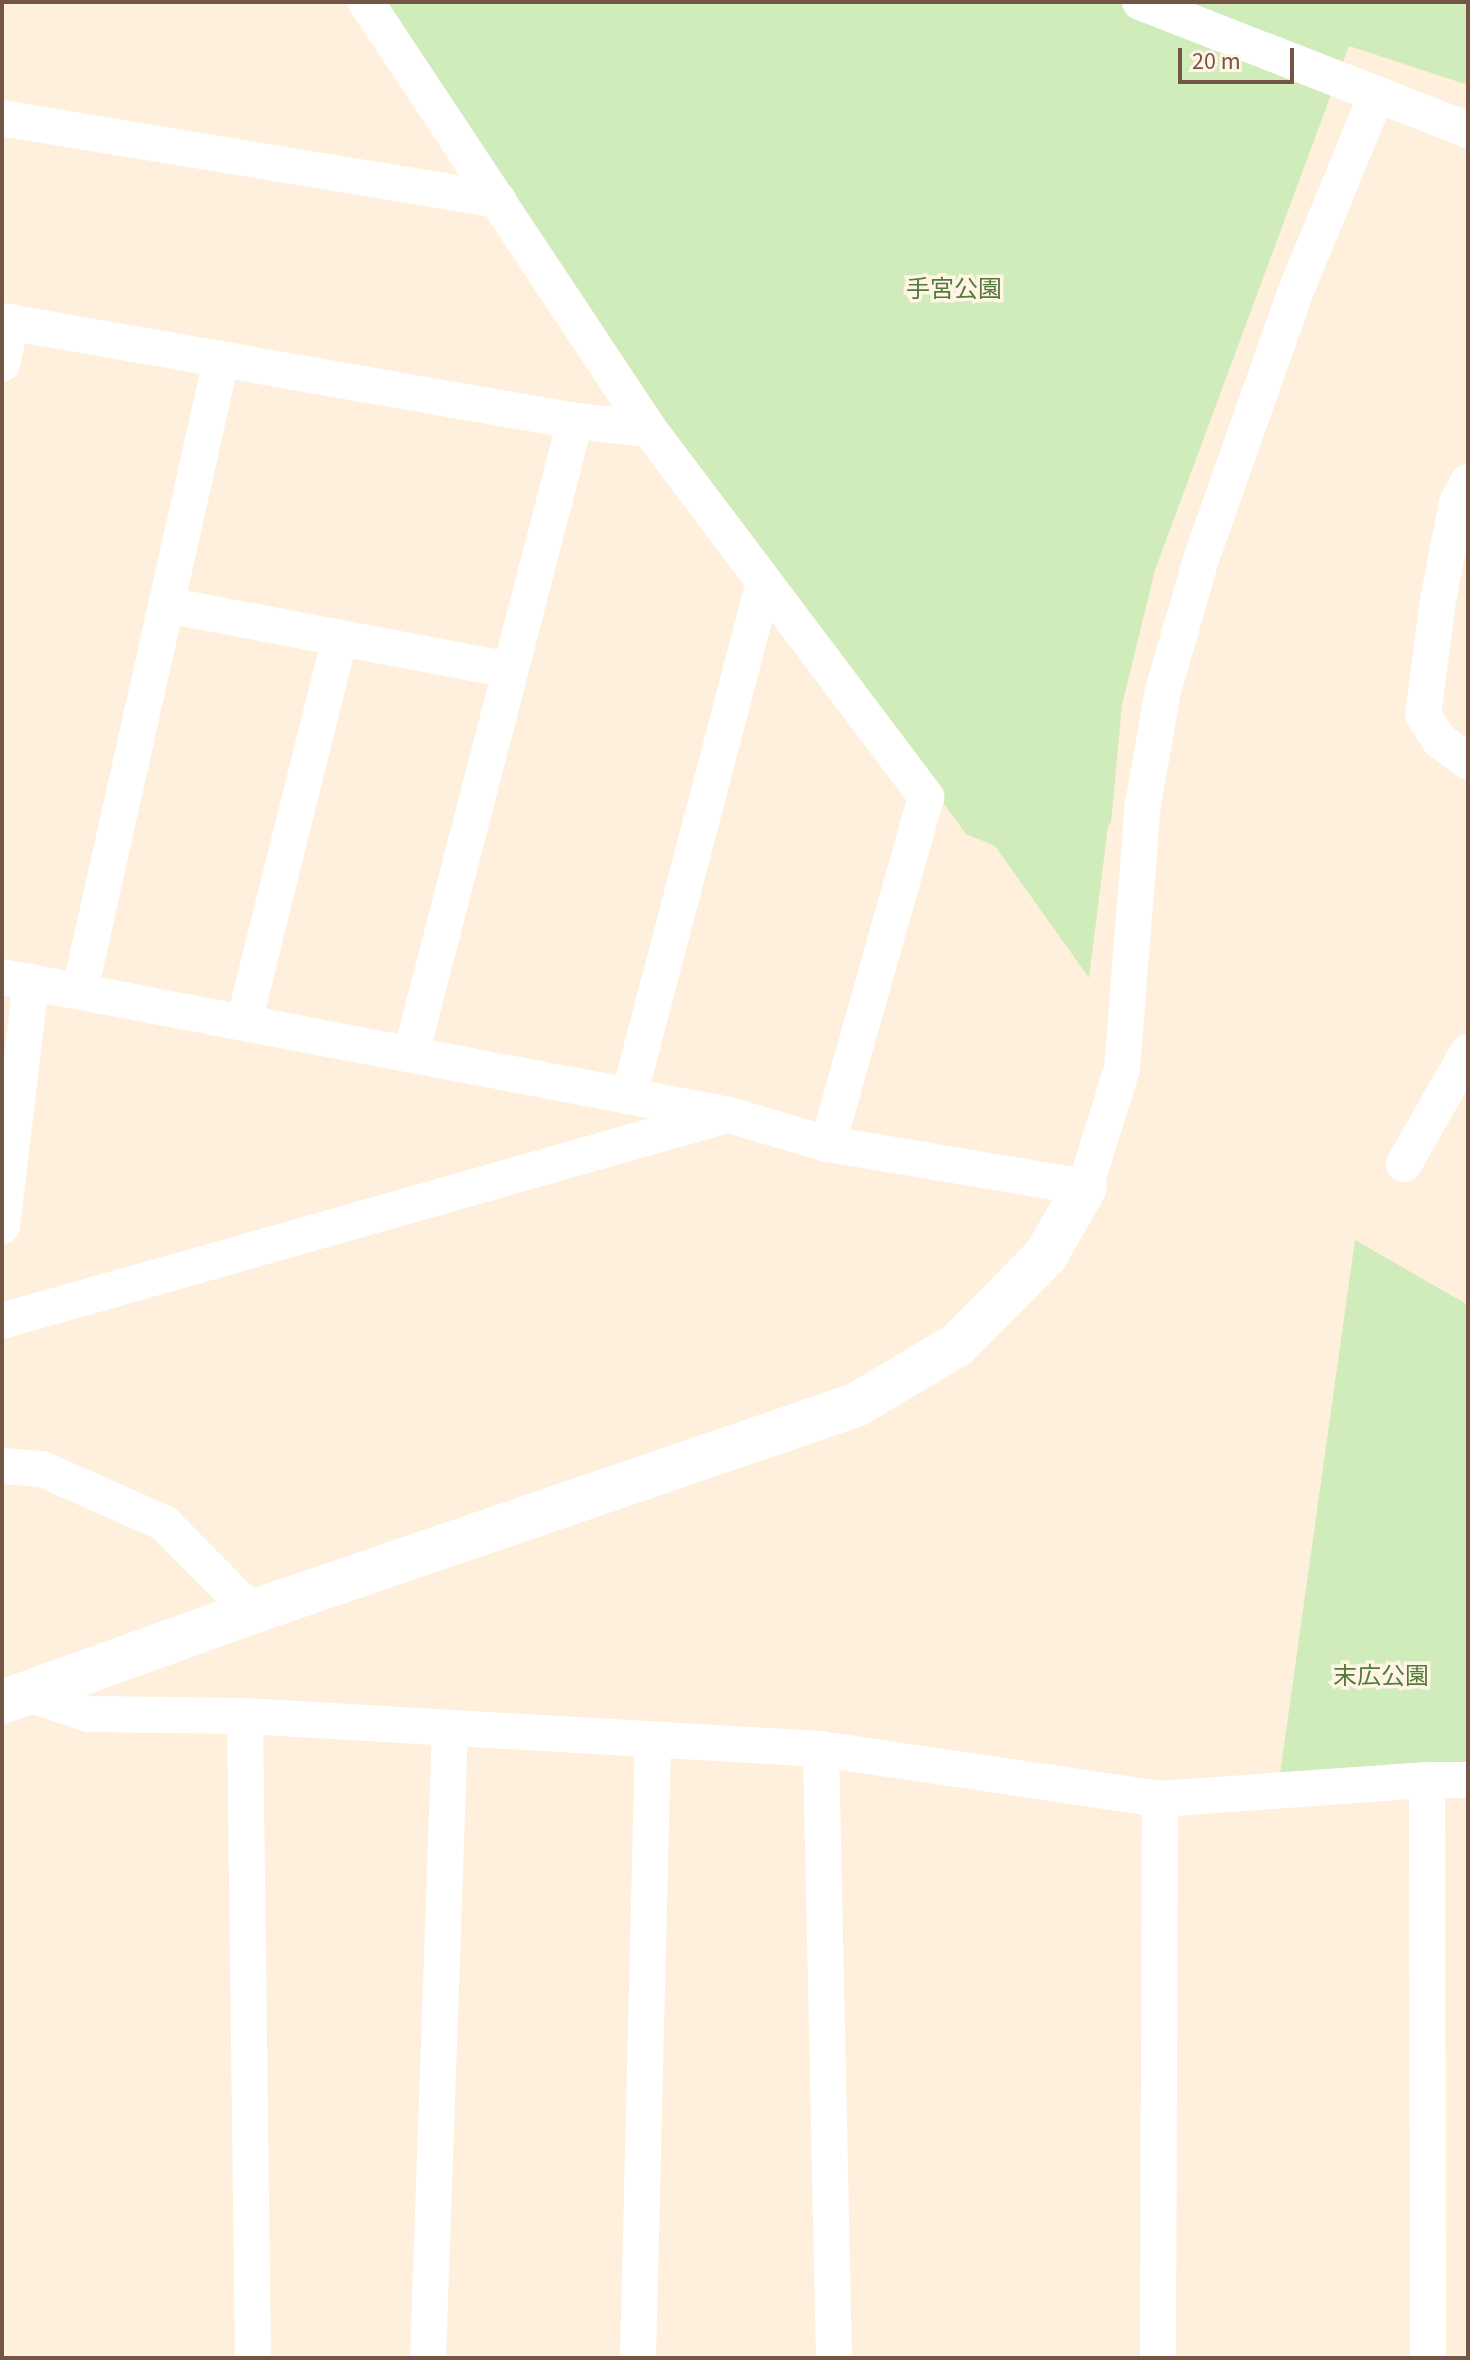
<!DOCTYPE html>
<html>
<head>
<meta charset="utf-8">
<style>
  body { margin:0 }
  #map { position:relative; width:1470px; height:2360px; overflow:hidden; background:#fef0dd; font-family:"Source Sans 3","Noto Sans JP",sans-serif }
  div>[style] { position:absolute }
  .green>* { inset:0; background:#d0ecbb }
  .street>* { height:36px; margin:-18px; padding:0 18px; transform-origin:18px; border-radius:18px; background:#fff }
  .secondary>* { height:44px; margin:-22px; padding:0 22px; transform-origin:22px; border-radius:22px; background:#fff }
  span { translate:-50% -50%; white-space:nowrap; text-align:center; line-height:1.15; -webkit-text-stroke:7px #fff4e5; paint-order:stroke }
  .park-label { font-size:24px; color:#517b3b }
  .frame { position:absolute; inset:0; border:4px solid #745444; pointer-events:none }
  .scale { position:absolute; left:1178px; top:48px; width:116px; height:36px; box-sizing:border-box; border:4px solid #745444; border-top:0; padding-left:10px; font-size:24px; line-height:28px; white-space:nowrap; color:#745444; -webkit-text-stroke:6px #fff4e5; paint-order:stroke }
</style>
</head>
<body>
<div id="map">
  <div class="green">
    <div style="clip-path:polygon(347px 2px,1468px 2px,1468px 85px,1349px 46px,1155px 570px,1122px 705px,1111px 823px,1108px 826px,1089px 978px,995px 846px,966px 834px,815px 627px,405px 89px)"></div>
    <div style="clip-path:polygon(1355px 1240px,1468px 1305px,1468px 1764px,1280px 1774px)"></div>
  </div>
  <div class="street">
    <div style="left:366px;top:2px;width:512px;rotate:56.47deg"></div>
    <div style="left:649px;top:429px;width:461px;rotate:53deg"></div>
    <div style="left:926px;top:797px;width:361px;rotate:105.8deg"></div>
    <div style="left:1140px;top:2px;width:352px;rotate:21.3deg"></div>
    <div style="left:2px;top:118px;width:503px;rotate:9.39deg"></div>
    <div style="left:2px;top:321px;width:582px;rotate:9.9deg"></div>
    <div style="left:575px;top:421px;width:74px;rotate:6.2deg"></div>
    <div style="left:2px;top:364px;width:43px;rotate:-77.9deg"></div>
    <div style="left:1468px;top:482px;width:24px;rotate:118deg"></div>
    <div style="left:1457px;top:503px;width:99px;rotate:101.1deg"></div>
    <div style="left:1438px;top:600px;width:116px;rotate:97.4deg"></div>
    <div style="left:1423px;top:715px;width:31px;rotate:57deg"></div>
    <div style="left:1440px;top:741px;width:34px;rotate:36deg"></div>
    <div style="left:166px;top:605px;width:350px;rotate:10.7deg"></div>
    <div style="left:2px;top:977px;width:740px;rotate:10.75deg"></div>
    <div style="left:729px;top:1115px;width:103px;rotate:16.3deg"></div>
    <div style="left:828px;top:1144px;width:261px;rotate:9.5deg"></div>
    <div style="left:1085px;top:1187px;width:124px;rotate:-72.6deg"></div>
    <div style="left:1122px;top:1069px;width:266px;rotate:-85.5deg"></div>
    <div style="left:1143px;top:804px;width:115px;rotate:-80deg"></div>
    <div style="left:1163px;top:691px;width:137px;rotate:-73.9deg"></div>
    <div style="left:1201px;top:559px;width:282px;rotate:-70.5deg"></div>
    <div style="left:1295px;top:293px;width:215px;rotate:-67.6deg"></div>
    <div style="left:80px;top:990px;width:646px;rotate:-77.38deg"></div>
    <div style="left:244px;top:1022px;width:396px;rotate:-76deg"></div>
    <div style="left:411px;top:1054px;width:654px;rotate:-75.47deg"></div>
    <div style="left:629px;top:1096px;width:527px;rotate:-75.28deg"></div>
    <div style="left:1404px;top:1164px;width:129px;rotate:-60.3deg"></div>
    <div style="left:2px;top:1226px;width:246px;rotate:-83.2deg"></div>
    <div style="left:2px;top:1321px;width:746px;rotate:-15.86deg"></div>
    <div style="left:2px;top:1466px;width:40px;rotate:4.3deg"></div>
    <div style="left:42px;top:1469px;width:133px;rotate:23.9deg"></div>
    <div style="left:164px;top:1523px;width:125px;rotate:45.3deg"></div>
    <div style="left:28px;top:1694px;width:64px;rotate:18.2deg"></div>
    <div style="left:89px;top:1714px;width:156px;rotate:0.7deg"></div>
    <div style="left:245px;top:1716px;width:577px;rotate:3.28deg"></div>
    <div style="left:821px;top:1749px;width:343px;rotate:8.4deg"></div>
    <div style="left:1160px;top:1799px;width:268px;rotate:-4.1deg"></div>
    <div style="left:1427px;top:1780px;width:41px"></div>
    <div style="left:245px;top:1716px;width:642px;rotate:89.29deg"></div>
    <div style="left:821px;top:1749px;width:609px;rotate:88.78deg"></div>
    <div style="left:1427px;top:1780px;width:578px;rotate:89.9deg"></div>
    <div style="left:428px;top:2358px;width:630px;rotate:-88deg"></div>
    <div style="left:638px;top:2358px;width:618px;rotate:-88.61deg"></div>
    <div style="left:1158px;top:2358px;width:559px;rotate:-89.8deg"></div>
  </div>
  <div class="secondary">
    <div style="left:2px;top:1702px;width:266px;rotate:-19.8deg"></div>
    <div style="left:252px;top:1612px;width:638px;rotate:-18.92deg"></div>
    <div style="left:856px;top:1405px;width:117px;rotate:-30.7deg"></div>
    <div style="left:957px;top:1345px;width:127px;rotate:-45.3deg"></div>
    <div style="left:1046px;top:1255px;width:78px;rotate:-60.2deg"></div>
  </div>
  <div class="park-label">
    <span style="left:954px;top:290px">手宮公園</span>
    <span style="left:1381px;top:1677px">末広公園</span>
  </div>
  <div class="frame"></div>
  <div class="scale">20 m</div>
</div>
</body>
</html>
